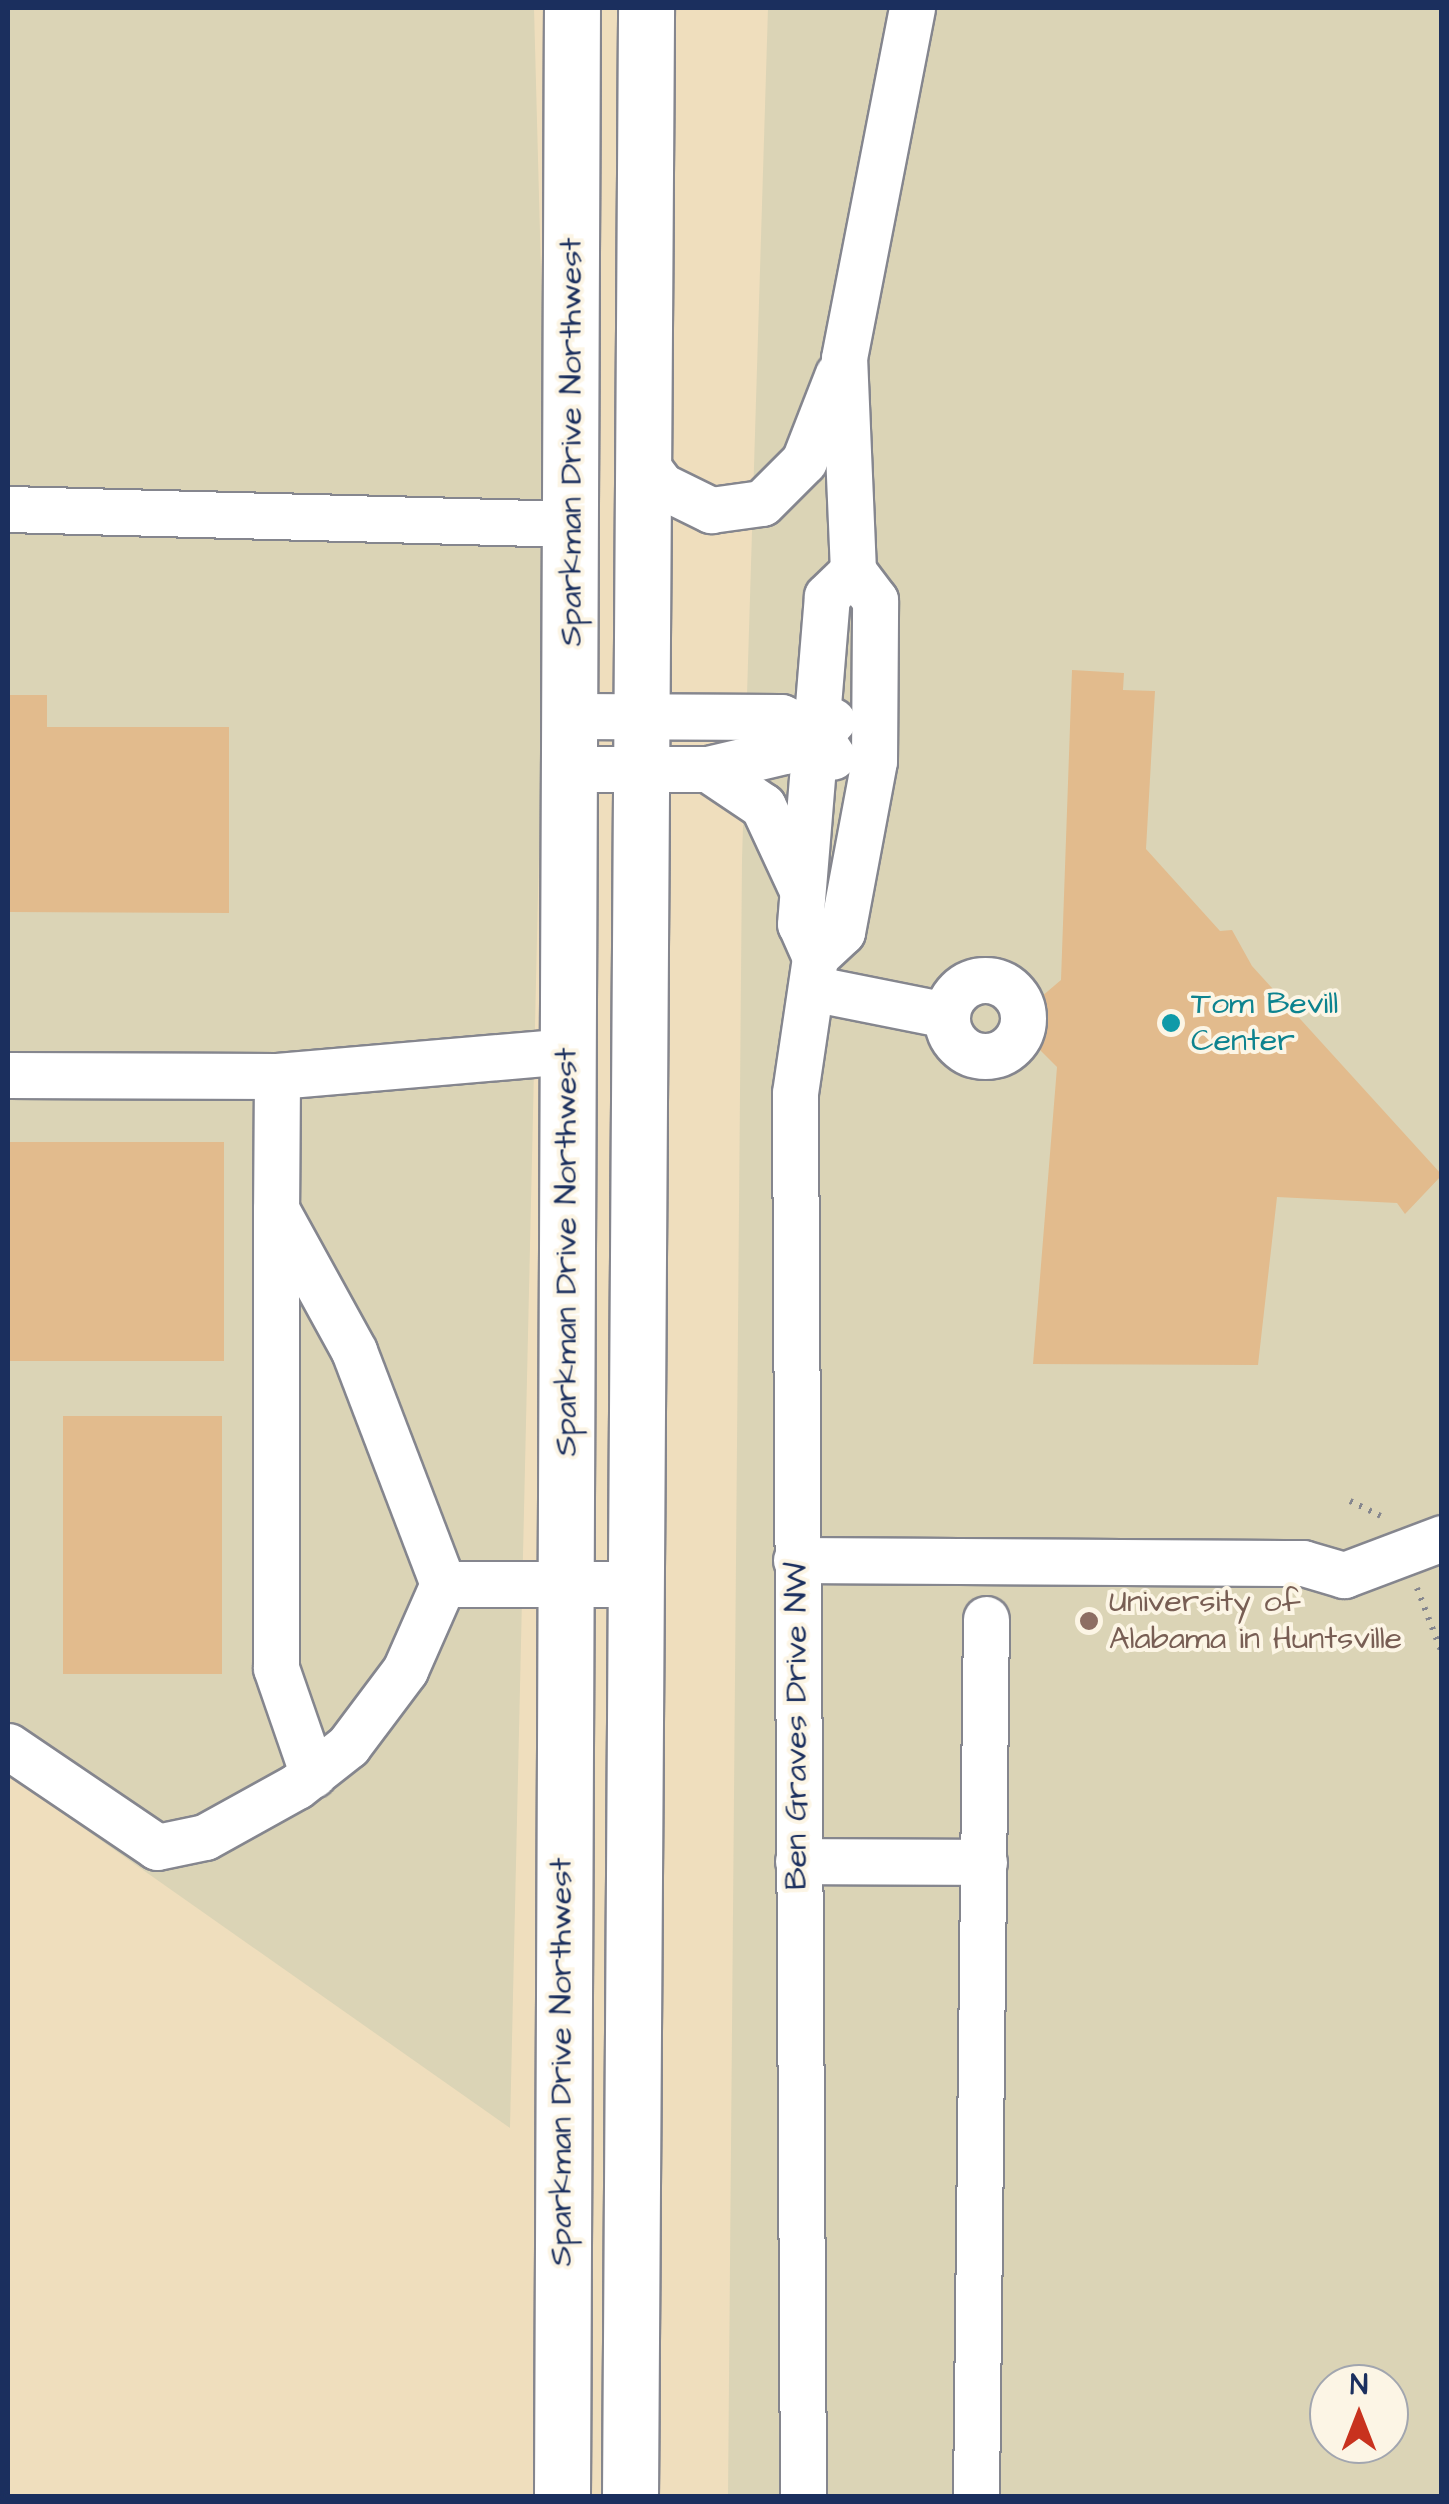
<!DOCTYPE html>
<html>
<head>
<meta charset="utf-8">
<style>
  body { margin:0 }
  #map { position:relative; width:1449px; height:2504px; overflow:hidden; background:#efdebd; font-family:"Architects Daughter",sans-serif }
  div>[style] { position:absolute }
  .built>* { inset:0; background:#dbd4b6 }
  .building>* { inset:0; background:#e2bb8d; transform-origin:0 0 }
  .path>* { height:6px; margin-top:-3px; transform-origin:0; background:repeating-linear-gradient(90deg,#85868e 0 2.5px,transparent 0 10.5px) }
  .roads { filter:drop-shadow(2px 0 #85868e) drop-shadow(-2px 0 #85868e) drop-shadow(0 2px #85868e) drop-shadow(0 -2px #85868e) }
  .minor>* { height:45px; margin:-22.5px; padding:0 22.5px; transform-origin:22.5px; border-radius:22.5px; background:#fff }
  .minor>.ring { margin:-22.5px; padding:0; box-sizing:content-box; background:none; border:45px solid #fff; border-radius:50% }
  .major>* { height:55px; margin:-27.5px; padding:0 27.5px; transform-origin:27.5px; border-radius:27.5px; background:#fff }
  .dots>* { width:28px; height:28px; translate:-50% -50%; box-sizing:border-box; border:5px solid #fcf5e5; border-radius:50% }
  span { translate:-50% -50%; white-space:nowrap; text-align:center; line-height:1.15; -webkit-text-stroke:8px #fcf5e5; paint-order:stroke }
  .street-label { font-size:32px; color:#1b2f5e }
  .culture-label { font-size:32px; color:#0d838f }
  .left { translate:0 -50%; text-align:left }
  .education-label { font-size:32px; color:#785e54 }
  .frame { position:absolute; inset:0; border:10px solid #1b2f5e; pointer-events:none }
  .north { position:absolute; left:1309px; top:2364px; width:100px; height:100px; box-sizing:border-box; background:#fcf5e5; border:2px solid #a2a6af; border-radius:50%; rotate:0deg; font-size:28px; font-weight:700; line-height:40px; text-align:center; color:#1b2f5e }
  .north::after { content:''; display:block; margin:auto; width:35px; height:45px; background:#c8321e; clip-path:polygon(50% 0,100% 100%,50% 72%,0 100%) }
</style>
</head>
<body>
<div id="map">
  <div class="built">
    <div style="clip-path:polygon(8px 8px,534px 8px,547px 497px,510px 2128px,8px 1775px)"></div>
    <div style="clip-path:polygon(evenodd,768px 8px,1441px 8px,1441px 2496px,728px 2496px,742px 859px,768px 8px,1329px 2384px,1389px 2384px,1389px 2444px,1329px 2444px,1329px 2384px)"></div>
  </div>
  <div class="building">
    <div style="clip-path:polygon(1072px 670px,1124px 673px,1123px 690px,1155px 691px,1146px 849px,1220px 931px,1232px 930px,1252px 966px,1442px 1175px,1405px 1214px,1397px 1203px,1277px 1197px,1258px 1365px,1033px 1364px,1057px 1067px,1038px 1048px,1041px 997px,1061px 980px)"></div>
    <div style="clip-path:polygon(8px 695px,47px 695px,47px 727px,229px 727px,229px 913px,8px 912px)"></div>
    <div style="left:8px;top:1142px;width:216px;height:219px"></div>
    <div style="left:63px;top:1416px;width:159px;height:258px"></div>
  </div>
  <div class="path">
    <div style="left:1350px;top:1501px;width:34px;rotate:26deg"></div>
    <div style="left:1417px;top:1588px;width:70px;rotate:69deg"></div>
  </div>
  <div class="roads">
    <div class="minor">
      <div style="left:646px;top:465px;width:26px;rotate:53deg"></div>
      <div style="left:662px;top:486px;width:55px;rotate:26.1deg"></div>
      <div style="left:711px;top:510px;width:51px;rotate:-7.8deg"></div>
      <div style="left:762px;top:503px;width:59px;rotate:-45deg"></div>
      <div style="left:804px;top:461px;width:93px;rotate:-68.7deg"></div>
      <div style="left:8px;top:509px;width:564px;rotate:1.52deg"></div>
      <div style="left:571px;top:716px;width:210px;rotate:0.3deg"></div>
      <div style="left:781px;top:717px;width:41px;rotate:24.7deg"></div>
      <div style="left:818px;top:734px;width:27px;rotate:57deg"></div>
      <div style="left:570px;top:769px;width:138px"></div>
      <div style="left:708px;top:769px;width:78px;rotate:-13.3deg"></div>
      <div style="left:784px;top:751px;width:57px;rotate:-32deg"></div>
      <div style="left:708px;top:769px;width:66px;rotate:33.9deg"></div>
      <div style="left:763px;top:806px;width:90px;rotate:65.1deg"></div>
      <div style="left:815px;top:957px;width:37px;rotate:-43deg"></div>
      <div style="left:842px;top:932px;width:174px;rotate:-79.4deg"></div>
      <div style="left:874px;top:761px;width:161px;rotate:-89.6deg"></div>
      <div style="left:875px;top:600px;width:36px;rotate:-127deg"></div>
      <div style="left:853px;top:571px;width:213px;rotate:-92.4deg"></div>
      <div style="left:844px;top:358px;width:357px;rotate:-79deg"></div>
      <div class="ring" style="left:947px;top:980px;width:31px;height:31px"></div>
      <div style="left:811px;top:988px;width:138px;rotate:11.3deg"></div>
      <div style="left:8px;top:1075px;width:269px;rotate:0.2deg"></div>
      <div style="left:277px;top:1076px;width:291px;rotate:-4.9deg"></div>
      <div style="left:277px;top:1076px;width:133px;rotate:90.4deg"></div>
      <div style="left:276px;top:1209px;width:162px;rotate:61.2deg"></div>
      <div style="left:354px;top:1351px;width:249px;rotate:69.1deg"></div>
      <div style="left:276px;top:1209px;width:459px;rotate:90deg"></div>
      <div style="left:276px;top:1668px;width:113px;rotate:70.9deg"></div>
      <div style="left:796px;top:1560px;width:507px;rotate:0.34deg"></div>
      <div style="left:1303px;top:1563px;width:43px;rotate:16.3deg"></div>
      <div style="left:1344px;top:1575px;width:105px;rotate:-20.7deg"></div>
      <div style="left:8px;top:1746px;width:180px;rotate:34.1deg"></div>
      <div style="left:157px;top:1847px;width:49px;rotate:-11.8deg"></div>
      <div style="left:205px;top:1837px;width:105px;rotate:-29deg"></div>
      <div style="left:297px;top:1786px;width:65px;rotate:-38.1deg"></div>
      <div style="left:348px;top:1746px;width:95px;rotate:-53.1deg"></div>
      <div style="left:405px;top:1670px;width:94px;rotate:-66.2deg"></div>
      <div style="left:443px;top:1584px;width:195px"></div>
      <div style="left:798px;top:1861px;width:186px;rotate:0.3deg"></div>
      <div style="left:803px;top:2496px;width:1403px;rotate:-90.33deg"></div>
      <div style="left:795px;top:1093px;width:137px;rotate:-81.6deg"></div>
      <div style="left:815px;top:957px;width:36px;rotate:-114deg"></div>
      <div style="left:800px;top:924px;width:329px;rotate:-85.3deg"></div>
      <div style="left:827px;top:596px;width:36px;rotate:-44deg"></div>
      <div style="left:976px;top:2496px;width:877px;rotate:-89.35deg"></div>
    </div>
    <div class="major">
      <div style="left:562px;top:2496px;width:2488px;rotate:-89.77deg"></div>
      <div style="left:630px;top:2496px;width:2488px;rotate:-89.63deg"></div>
    </div>
  </div>
  <div class="dots">
    <div style="left:1171px;top:1023px;background:#0f9aa8"></div>
    <div style="left:1089px;top:1621px;background:#8d6e63"></div>
  </div>
  <div class="street-label">
    <span style="left:572px;top:442px;rotate:-90deg">Sparkman Drive Northwest</span>
    <span style="left:567px;top:1252px;rotate:-90deg">Sparkman Drive Northwest</span>
    <span style="left:797px;top:1726px;rotate:-90deg">Ben Graves Drive NW</span>
    <span style="left:562px;top:2062px;rotate:-90deg">Sparkman Drive Northwest</span>
  </div>
  <div class="culture-label">
    <span class="left" style="left:1191px;top:1023px">Tom Bevill<br>Center</span>
  </div>
  <div class="education-label">
    <span class="left" style="left:1109px;top:1621px">University of<br>Alabama in Huntsville</span>
  </div>
  <div class="frame"></div>
  <div class="north">N</div>
</div>
</body>
</html>
